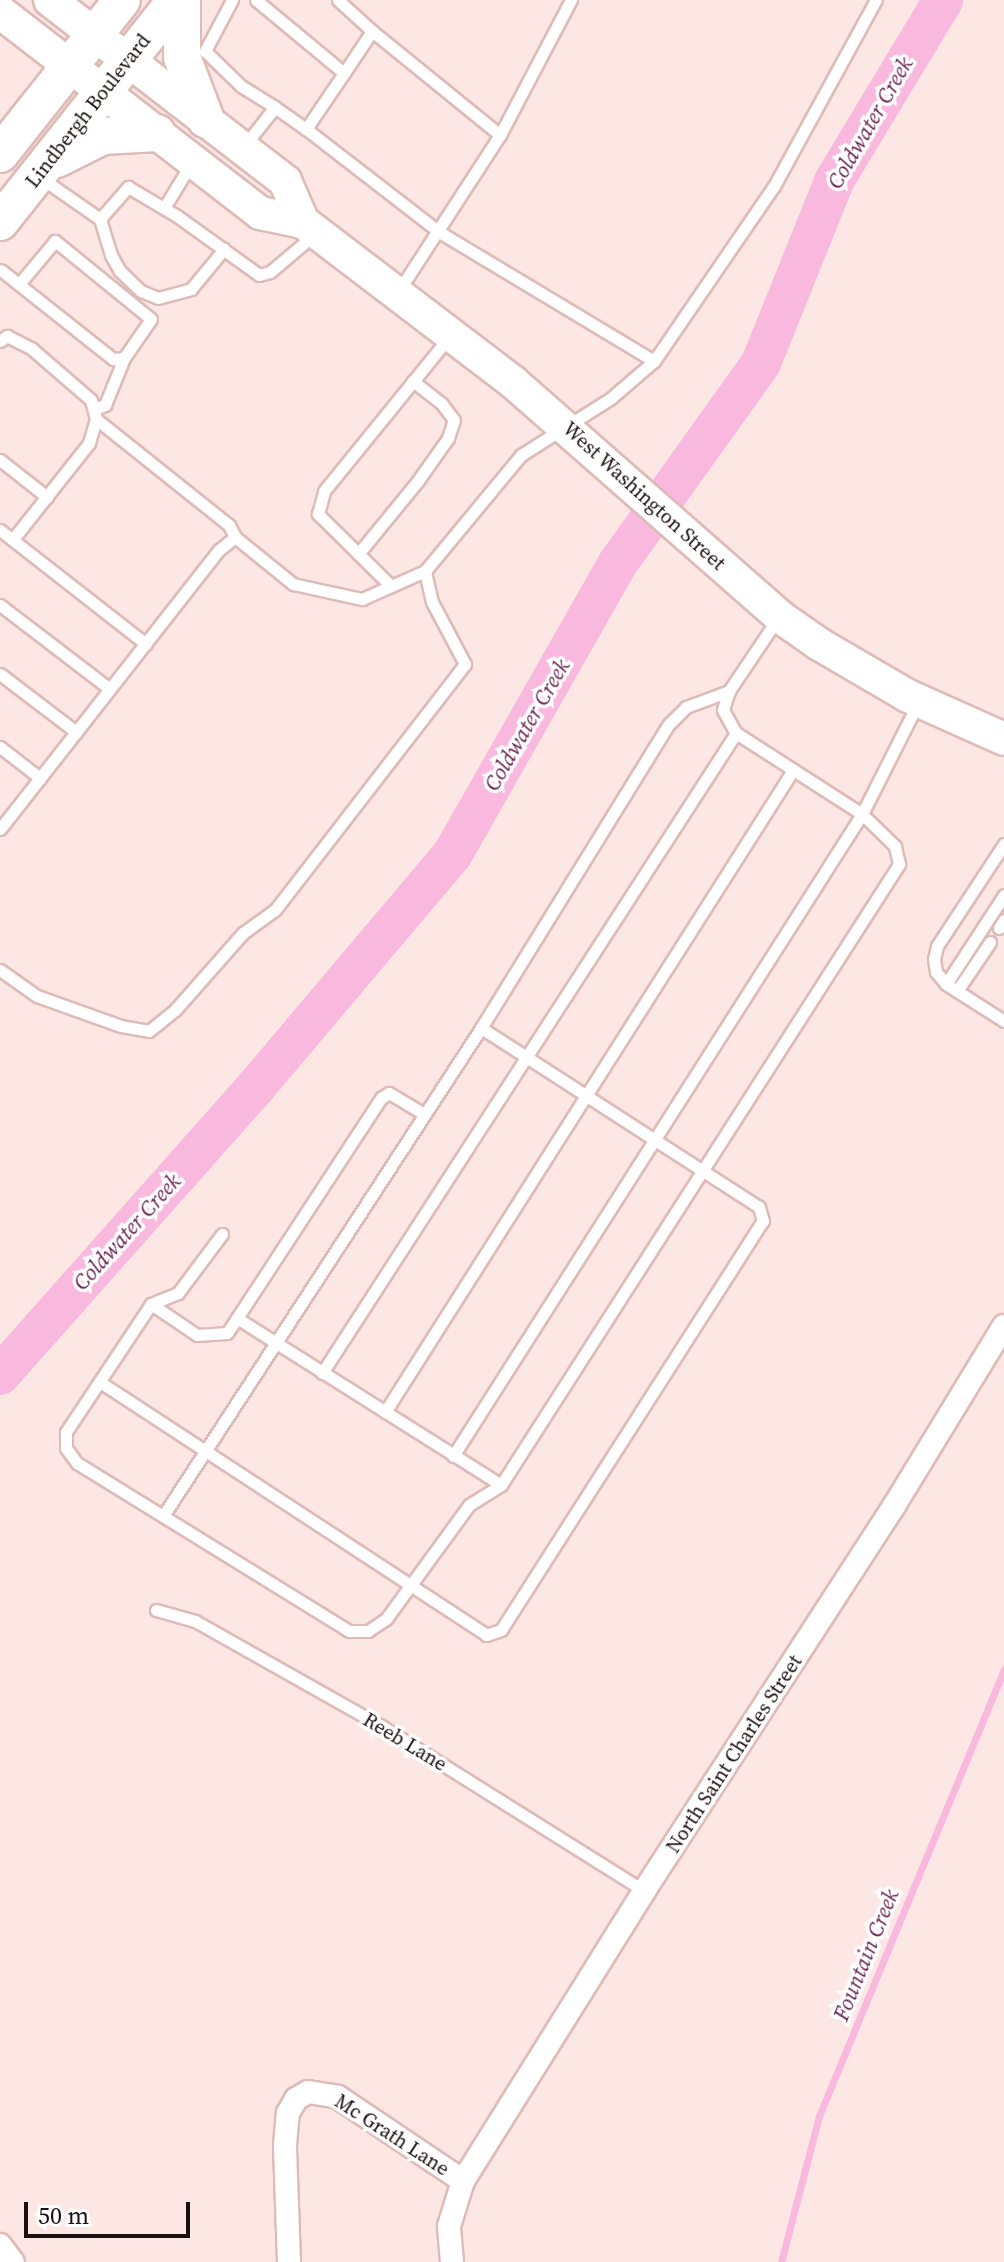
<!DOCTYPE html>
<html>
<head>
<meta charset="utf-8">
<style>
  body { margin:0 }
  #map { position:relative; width:1004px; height:2262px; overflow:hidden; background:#fde7e5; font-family:"Source Serif 4",serif }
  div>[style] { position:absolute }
  .stream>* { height:7px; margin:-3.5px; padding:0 3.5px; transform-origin:3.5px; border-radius:3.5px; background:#f9b8de }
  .river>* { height:40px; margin:-20px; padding:0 20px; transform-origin:20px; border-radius:20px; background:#f9b8de }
  .roads { filter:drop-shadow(2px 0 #debbb8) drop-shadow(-2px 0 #debbb8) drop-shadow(0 2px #debbb8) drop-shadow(0 -2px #debbb8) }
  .lane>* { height:11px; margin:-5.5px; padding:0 5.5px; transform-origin:5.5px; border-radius:5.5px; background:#fff }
  .street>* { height:22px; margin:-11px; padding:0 11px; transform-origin:11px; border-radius:11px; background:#fff }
  .secondary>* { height:32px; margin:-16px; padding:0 16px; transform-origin:16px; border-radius:16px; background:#fff }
  .primary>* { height:36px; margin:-18px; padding:0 18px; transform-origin:18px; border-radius:18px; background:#fff }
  span { translate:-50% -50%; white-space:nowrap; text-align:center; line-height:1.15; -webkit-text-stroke:7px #fff; paint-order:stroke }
  .street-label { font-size:20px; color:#1a0f0e }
  .water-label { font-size:22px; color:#651c4d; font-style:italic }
  .scale { position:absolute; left:24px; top:2202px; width:166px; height:36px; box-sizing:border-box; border:4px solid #1a0f0e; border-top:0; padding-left:10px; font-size:24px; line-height:28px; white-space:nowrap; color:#1a0f0e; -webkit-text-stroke:6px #fff; paint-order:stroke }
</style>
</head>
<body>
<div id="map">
  <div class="stream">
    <div style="left:781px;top:2262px;width:151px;rotate:-75.4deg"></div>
    <div style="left:819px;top:2116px;width:484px;rotate:-67.5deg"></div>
  </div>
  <div class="river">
    <div style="left:0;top:1375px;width:383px;rotate:-48.4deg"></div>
    <div style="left:254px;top:1089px;width:307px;rotate:-49.8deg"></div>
    <div style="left:452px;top:855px;width:336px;rotate:-60.4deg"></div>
    <div style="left:618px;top:563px;width:246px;rotate:-54.4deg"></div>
    <div style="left:761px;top:363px;width:196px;rotate:-68.1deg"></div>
    <div style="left:834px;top:181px;width:211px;rotate:-58.9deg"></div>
  </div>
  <div class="roads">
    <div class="lane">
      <div style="left:232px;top:0;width:58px;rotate:117.9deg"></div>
      <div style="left:205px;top:51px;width:50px;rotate:44.2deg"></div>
      <div style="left:241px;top:86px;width:40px;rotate:32deg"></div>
      <div style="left:275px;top:107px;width:48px;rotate:128.3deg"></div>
      <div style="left:256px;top:0;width:114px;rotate:39.7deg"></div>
      <div style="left:344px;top:73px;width:68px;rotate:124.2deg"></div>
      <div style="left:306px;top:129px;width:38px;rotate:-145deg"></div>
      <div style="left:338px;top:0;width:46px;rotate:42.4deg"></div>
      <div style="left:344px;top:73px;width:50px;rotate:-56.3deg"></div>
      <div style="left:372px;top:31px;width:165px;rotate:39.1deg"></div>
      <div style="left:500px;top:135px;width:153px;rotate:-62.3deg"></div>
      <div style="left:41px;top:178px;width:72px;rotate:34.8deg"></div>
      <div style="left:100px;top:219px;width:38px;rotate:73deg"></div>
      <div style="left:111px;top:255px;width:18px;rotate:61deg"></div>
      <div style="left:120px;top:271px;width:29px;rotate:44deg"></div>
      <div style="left:141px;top:291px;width:18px;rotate:22deg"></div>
      <div style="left:158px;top:298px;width:34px;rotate:-15deg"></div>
      <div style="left:191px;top:289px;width:52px;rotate:-50.5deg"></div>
      <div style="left:164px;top:208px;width:50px;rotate:-58.8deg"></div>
      <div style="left:100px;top:219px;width:43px;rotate:-48.8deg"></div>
      <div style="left:128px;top:187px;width:57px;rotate:30.6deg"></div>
      <div style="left:177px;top:216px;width:101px;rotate:35.7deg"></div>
      <div style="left:259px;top:275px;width:11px;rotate:-15deg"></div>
      <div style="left:270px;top:272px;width:59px;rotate:-40.2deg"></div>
      <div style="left:0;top:270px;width:2px;rotate:27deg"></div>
      <div style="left:2px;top:271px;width:142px;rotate:38.4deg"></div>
      <div style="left:113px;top:359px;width:11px;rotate:-5deg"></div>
      <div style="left:124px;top:358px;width:47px;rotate:-55.3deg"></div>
      <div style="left:151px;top:319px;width:124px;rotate:-140.9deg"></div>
      <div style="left:55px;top:241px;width:56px;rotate:129.9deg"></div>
      <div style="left:398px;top:292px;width:187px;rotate:-57deg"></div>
      <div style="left:0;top:341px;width:9px;rotate:-36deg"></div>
      <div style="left:7px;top:336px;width:28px;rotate:27deg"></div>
      <div style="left:32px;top:349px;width:78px;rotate:40.8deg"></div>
      <div style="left:91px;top:400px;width:20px;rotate:75deg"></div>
      <div style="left:96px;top:419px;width:170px;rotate:38.6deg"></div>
      <div style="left:229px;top:525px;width:13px;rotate:63deg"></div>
      <div style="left:654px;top:361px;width:212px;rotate:-55.6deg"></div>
      <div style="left:774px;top:186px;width:212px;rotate:-61.3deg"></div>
      <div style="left:94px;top:409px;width:12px;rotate:-20deg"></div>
      <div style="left:105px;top:405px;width:51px;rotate:-68deg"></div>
      <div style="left:0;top:460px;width:60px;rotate:38.2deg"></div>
      <div style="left:0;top:530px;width:185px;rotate:38deg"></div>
      <div style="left:13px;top:539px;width:122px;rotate:-51.6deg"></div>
      <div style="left:89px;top:443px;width:25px;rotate:-74deg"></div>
      <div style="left:358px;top:554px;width:93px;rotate:-50.7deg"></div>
      <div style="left:417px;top:482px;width:54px;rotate:-54.8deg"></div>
      <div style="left:448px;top:438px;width:19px;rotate:-72deg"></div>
      <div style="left:454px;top:420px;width:21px;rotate:-127deg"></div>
      <div style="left:441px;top:403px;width:36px;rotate:-142deg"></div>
      <div style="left:391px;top:586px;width:103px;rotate:-135.4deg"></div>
      <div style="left:318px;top:514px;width:24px;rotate:-75deg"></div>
      <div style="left:324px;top:491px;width:200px;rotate:-50.9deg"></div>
      <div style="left:0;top:605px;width:138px;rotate:37.4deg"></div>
      <div style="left:778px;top:618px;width:88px;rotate:123.9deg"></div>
      <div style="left:729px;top:691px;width:20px;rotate:108deg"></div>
      <div style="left:723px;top:710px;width:26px;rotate:61deg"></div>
      <div style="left:736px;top:733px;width:150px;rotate:32.7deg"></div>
      <div style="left:862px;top:814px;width:122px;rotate:-63.2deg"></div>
      <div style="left:0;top:674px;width:96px;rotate:37.3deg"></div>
      <div style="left:0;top:747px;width:51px;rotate:37.8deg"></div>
      <div style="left:0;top:829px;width:355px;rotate:-51.9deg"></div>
      <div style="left:219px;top:550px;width:21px;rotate:-39deg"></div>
      <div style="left:235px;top:537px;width:75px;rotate:39deg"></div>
      <div style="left:293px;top:584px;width:71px;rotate:12.3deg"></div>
      <div style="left:362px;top:599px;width:69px;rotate:-24deg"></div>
      <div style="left:425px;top:571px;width:151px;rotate:-50.4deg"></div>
      <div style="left:521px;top:455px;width:107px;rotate:-32.3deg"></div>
      <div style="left:611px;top:398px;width:57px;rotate:-40.7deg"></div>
      <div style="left:654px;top:361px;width:252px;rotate:-149deg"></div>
      <div style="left:438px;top:231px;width:167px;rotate:-142.3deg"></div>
      <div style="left:1004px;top:844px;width:122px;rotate:123.3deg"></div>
      <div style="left:937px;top:946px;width:13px;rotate:103deg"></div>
      <div style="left:934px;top:959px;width:13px;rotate:81deg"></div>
      <div style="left:936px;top:972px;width:16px;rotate:50deg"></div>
      <div style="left:946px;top:984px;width:69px;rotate:32.5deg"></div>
      <div style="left:999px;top:928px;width:9px;rotate:-58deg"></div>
      <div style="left:0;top:970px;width:45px;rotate:35.1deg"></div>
      <div style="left:37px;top:996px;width:89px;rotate:19.7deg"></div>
      <div style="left:121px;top:1026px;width:28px;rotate:10deg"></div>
      <div style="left:149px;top:1031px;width:33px;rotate:-39deg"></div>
      <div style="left:175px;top:1010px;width:103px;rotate:-48.6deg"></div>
      <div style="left:243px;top:933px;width:39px;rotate:-36deg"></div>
      <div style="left:275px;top:910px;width:311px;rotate:-52.3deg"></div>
      <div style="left:465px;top:664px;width:70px;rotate:-118deg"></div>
      <div style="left:432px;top:602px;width:32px;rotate:-103deg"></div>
      <div style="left:946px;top:984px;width:106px;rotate:-56.9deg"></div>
      <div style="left:957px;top:991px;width:59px;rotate:-56deg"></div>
      <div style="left:424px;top:1114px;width:41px;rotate:-149deg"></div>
      <div style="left:389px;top:1093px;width:9px;rotate:148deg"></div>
      <div style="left:381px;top:1098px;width:263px;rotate:123.2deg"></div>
      <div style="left:237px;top:1318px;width:312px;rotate:32.3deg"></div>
      <div style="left:222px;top:1234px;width:74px;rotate:126.7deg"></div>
      <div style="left:178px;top:1293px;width:29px;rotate:158deg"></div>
      <div style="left:151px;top:1304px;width:154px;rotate:123.6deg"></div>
      <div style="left:66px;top:1432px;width:16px;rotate:90deg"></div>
      <div style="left:66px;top:1448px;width:19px;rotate:54deg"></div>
      <div style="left:77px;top:1463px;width:320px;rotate:31.7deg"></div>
      <div style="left:349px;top:1631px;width:19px"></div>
      <div style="left:368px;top:1631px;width:22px;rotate:-34deg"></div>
      <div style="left:386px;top:1619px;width:141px;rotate:-53.9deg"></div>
      <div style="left:469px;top:1505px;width:38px;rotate:-32deg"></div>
      <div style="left:501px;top:1485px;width:738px;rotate:-57.34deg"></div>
      <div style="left:899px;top:864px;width:18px;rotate:-103deg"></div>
      <div style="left:895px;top:846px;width:46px;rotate:-135.9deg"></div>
      <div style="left:862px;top:814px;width:761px;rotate:122.5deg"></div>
      <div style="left:151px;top:1304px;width:55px;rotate:34deg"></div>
      <div style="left:197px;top:1335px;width:30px;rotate:-4deg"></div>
      <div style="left:227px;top:1333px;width:18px;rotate:-56deg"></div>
      <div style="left:322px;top:1373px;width:762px;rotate:-57.1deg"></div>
      <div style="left:100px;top:1382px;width:462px;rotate:33.2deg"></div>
      <div style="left:486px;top:1635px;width:16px;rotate:-18deg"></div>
      <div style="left:501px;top:1630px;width:486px;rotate:-57.4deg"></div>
      <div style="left:763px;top:1221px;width:15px;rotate:-106deg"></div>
      <div style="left:759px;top:1207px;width:331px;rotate:-147.2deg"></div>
      <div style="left:385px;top:1412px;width:761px;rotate:-57.56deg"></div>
      <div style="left:163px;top:1516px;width:582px;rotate:-56.91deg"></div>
      <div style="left:481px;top:1028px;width:357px;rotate:-58.3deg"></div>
      <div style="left:669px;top:724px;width:24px;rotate:-45deg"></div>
      <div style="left:686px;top:707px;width:46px;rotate:-20.4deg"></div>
      <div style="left:156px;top:1610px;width:41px;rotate:15.8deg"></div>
      <div style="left:195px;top:1621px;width:216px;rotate:29.4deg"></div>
      <div style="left:383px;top:1727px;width:308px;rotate:32.1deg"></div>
    </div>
    <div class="street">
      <div style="left:0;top:2245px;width:21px;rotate:53deg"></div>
      <div style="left:289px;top:2262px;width:117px;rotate:-92deg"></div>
      <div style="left:285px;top:2145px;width:32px;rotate:-85deg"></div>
      <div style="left:288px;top:2113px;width:16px;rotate:-60deg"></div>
      <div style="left:296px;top:2099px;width:14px;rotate:-30deg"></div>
      <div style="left:308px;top:2092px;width:30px;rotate:9deg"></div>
      <div style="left:338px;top:2097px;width:151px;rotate:33.9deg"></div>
      <div style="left:452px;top:2262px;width:36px;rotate:-95deg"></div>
      <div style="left:449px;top:2226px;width:47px;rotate:-72.7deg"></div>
      <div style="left:463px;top:2181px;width:342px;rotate:-58deg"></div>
      <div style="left:644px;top:1891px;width:459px;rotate:-57deg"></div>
      <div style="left:894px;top:1506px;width:211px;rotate:-58.6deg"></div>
    </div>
    <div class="secondary">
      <div style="left:50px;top:0;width:297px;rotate:37.6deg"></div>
      <div style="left:285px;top:181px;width:45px;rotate:66.3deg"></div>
      <div style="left:0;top:12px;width:329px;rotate:37.7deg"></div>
      <div style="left:260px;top:213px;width:44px;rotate:11.8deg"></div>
      <div style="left:303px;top:222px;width:264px;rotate:37.3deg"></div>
      <div style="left:513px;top:382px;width:354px;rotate:41.3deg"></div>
      <div style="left:779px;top:616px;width:49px;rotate:35deg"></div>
      <div style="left:819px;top:644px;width:103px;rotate:30.3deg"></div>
      <div style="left:908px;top:696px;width:105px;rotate:24.1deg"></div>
    </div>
    <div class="primary">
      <div style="left:182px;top:0;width:57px;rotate:90deg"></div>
      <div style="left:182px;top:57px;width:67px;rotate:69.1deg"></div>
      <div style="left:0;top:154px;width:196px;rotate:-51.6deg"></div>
      <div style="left:57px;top:159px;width:51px;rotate:-26.6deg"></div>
      <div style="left:103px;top:136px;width:54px;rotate:-3.2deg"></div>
      <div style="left:0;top:222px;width:283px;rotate:-51.6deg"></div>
    </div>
  </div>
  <div class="street-label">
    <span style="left:88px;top:111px;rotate:-52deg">Lindbergh Boulevard</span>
    <span style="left:644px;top:496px;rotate:42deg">West Washington Street</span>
    <span style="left:405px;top:1742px;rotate:31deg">Reeb Lane</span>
    <span style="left:734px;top:1754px;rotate:-57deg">North Saint Charles Street</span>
    <span style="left:392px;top:2135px;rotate:33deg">Mc Grath Lane</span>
  </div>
  <div class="water-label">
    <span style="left:870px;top:123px;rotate:-60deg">Coldwater Creek</span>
    <span style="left:527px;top:725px;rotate:-60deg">Coldwater Creek</span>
    <span style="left:127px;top:1232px;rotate:-48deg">Coldwater Creek</span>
    <span style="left:866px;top:1955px;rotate:-68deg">Fountain Creek</span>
  </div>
  <div class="scale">50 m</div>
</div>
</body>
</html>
